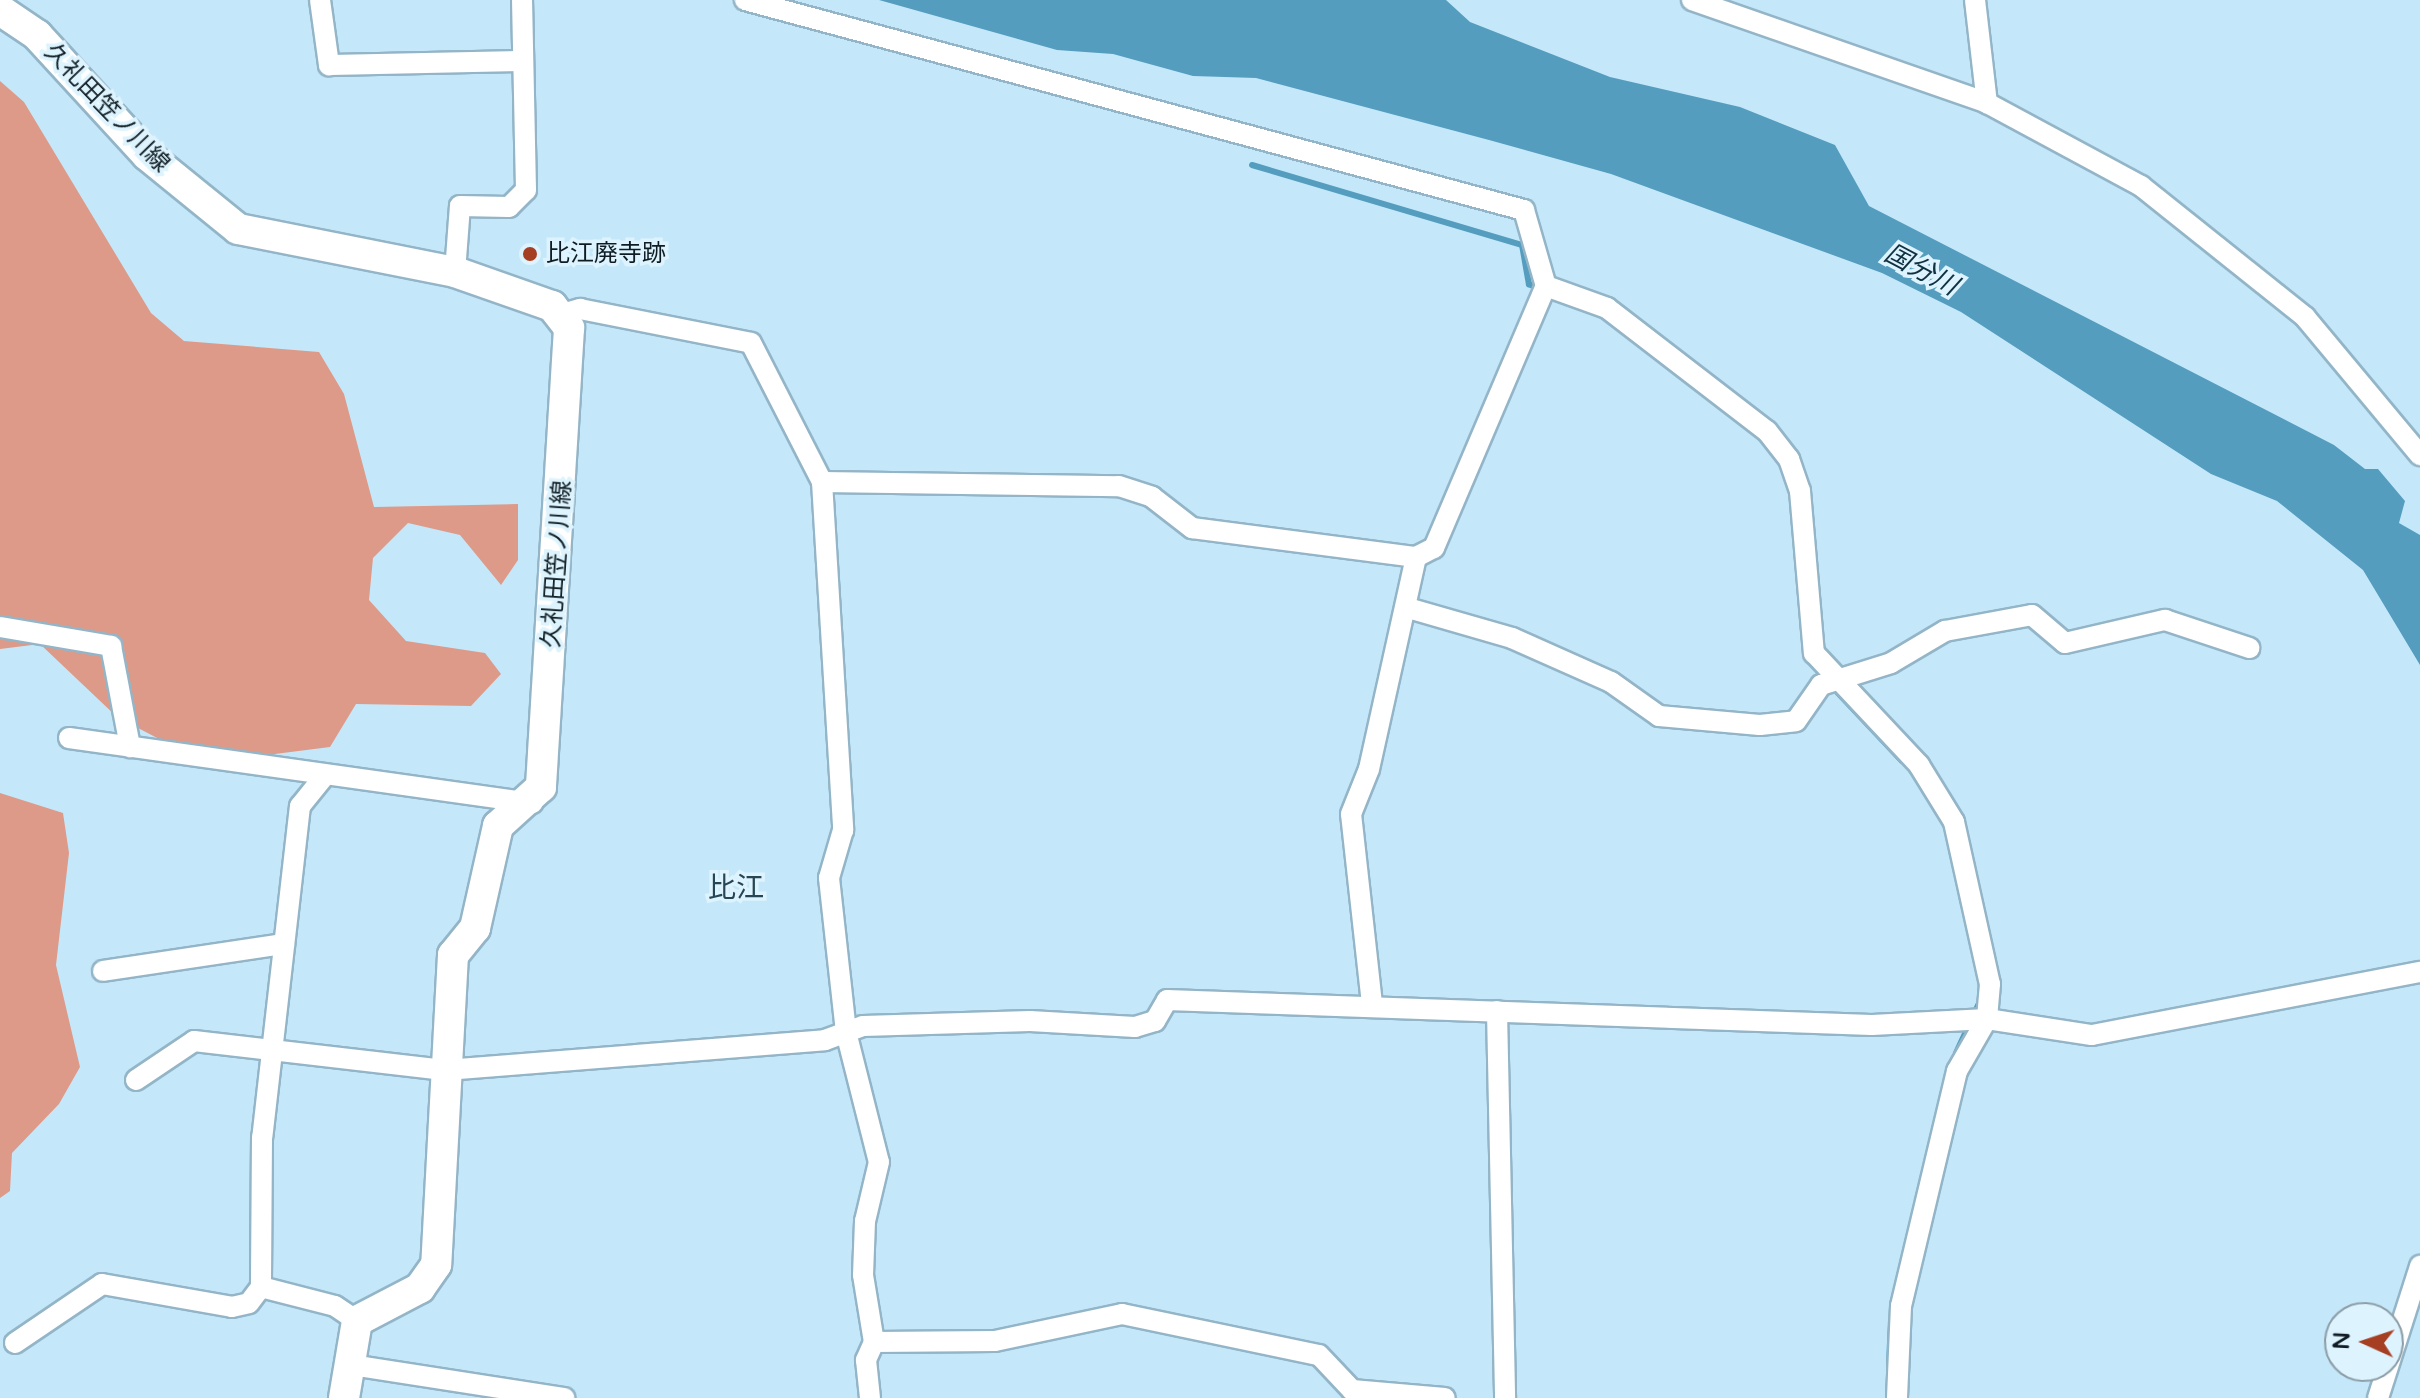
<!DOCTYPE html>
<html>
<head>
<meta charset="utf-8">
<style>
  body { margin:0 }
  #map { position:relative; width:2420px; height:1398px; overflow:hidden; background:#c4e8fa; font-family:"Varela Round","Noto Sans JP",sans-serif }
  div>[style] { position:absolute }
  .forest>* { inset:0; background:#de9a88 }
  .water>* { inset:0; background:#559dbe }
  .stream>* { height:6px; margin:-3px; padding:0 3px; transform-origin:3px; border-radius:3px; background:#559dbe }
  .roads { filter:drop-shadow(2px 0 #93b5c7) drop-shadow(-2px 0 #93b5c7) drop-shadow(0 2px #93b5c7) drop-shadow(0 -2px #93b5c7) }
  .minor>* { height:20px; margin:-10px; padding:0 10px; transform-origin:10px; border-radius:10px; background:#fff }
  .secondary>* { height:30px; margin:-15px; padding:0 15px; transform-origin:15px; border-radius:15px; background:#fff }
  .dots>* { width:22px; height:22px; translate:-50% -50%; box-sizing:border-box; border:4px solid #ddf3fd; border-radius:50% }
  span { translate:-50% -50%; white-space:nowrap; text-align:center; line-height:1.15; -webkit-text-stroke:7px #ddf3fd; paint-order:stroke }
  .street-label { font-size:24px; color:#0f1c23 }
  .poi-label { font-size:24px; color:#0f1c23 }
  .left { translate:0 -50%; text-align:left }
  .water-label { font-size:26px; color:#0f3140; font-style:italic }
  .quarter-label { font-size:28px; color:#264655 }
  .north { position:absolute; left:2324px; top:1302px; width:80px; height:80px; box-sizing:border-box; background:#ddf3fd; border:2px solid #8b9da6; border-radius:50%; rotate:273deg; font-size:22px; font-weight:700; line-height:32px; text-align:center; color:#0f1c23 }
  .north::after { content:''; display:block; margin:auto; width:28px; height:36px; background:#a63e21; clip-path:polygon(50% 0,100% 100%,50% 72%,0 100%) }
</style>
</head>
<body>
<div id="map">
  <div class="forest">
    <div style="clip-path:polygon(0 81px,24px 102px,151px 313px,184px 341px,319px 352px,344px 394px,374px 507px,518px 504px,518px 560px,501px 585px,460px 535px,408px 523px,373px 558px,369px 600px,406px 641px,485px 653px,501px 674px,471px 706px,356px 704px,330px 747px,267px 755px,161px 740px,117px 717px,40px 644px,0 649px)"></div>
    <div style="clip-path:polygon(0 793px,63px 813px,69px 853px,56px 965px,80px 1067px,59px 1104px,12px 1153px,10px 1191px,0 1198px)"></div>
  </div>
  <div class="water">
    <div style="clip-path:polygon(879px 0,1446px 0,1470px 22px,1610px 77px,1740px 107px,1835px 145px,1869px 206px,2334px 445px,2365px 469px,2378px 469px,2405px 501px,2399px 523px,2420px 535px,2420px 665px,2363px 570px,2277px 501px,2211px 474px,1961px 312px,1882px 273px,1611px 174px,1489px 140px,1256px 78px,1193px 76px,1113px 54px,1057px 50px)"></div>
  </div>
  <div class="stream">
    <div style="left:1252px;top:165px;width:282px;rotate:16.5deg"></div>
    <div style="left:1522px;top:245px;width:40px;rotate:80deg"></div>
    <div style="left:1529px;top:284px;width:42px;rotate:27.2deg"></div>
    <div style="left:1836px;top:691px;width:96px;rotate:46.7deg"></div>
    <div style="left:1956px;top:1053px;width:57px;rotate:-65.2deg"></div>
    <div style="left:1889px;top:1364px;width:44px;rotate:-87.4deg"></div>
  </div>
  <div class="roads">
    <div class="minor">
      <div style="left:320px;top:0;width:66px;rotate:82.1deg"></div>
      <div style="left:329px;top:65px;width:193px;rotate:-1.2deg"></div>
      <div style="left:745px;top:0;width:807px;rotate:15.09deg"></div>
      <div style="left:1524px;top:210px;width:79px;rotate:73.9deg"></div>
      <div style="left:1546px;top:286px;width:65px;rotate:19.8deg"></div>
      <div style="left:1607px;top:308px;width:202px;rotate:37.6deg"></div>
      <div style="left:1767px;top:431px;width:36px;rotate:52deg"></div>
      <div style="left:1789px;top:459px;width:34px;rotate:71deg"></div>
      <div style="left:1800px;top:491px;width:163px;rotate:85.1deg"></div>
      <div style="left:1814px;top:653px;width:154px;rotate:46.8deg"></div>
      <div style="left:1919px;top:765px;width:67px;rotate:58.4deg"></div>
      <div style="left:1954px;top:822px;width:166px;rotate:77.5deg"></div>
      <div style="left:1990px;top:984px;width:35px;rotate:95deg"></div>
      <div style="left:1987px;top:1019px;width:60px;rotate:120deg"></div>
      <div style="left:1957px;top:1071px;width:242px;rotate:103.4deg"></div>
      <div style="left:1901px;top:1306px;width:92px;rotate:92.5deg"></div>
      <div style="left:1692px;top:0;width:312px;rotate:19.2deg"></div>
      <div style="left:1987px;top:103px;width:175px;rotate:28.3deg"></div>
      <div style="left:2141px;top:186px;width:210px;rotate:38.6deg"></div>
      <div style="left:2305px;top:317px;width:180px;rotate:50.2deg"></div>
      <div style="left:1975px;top:0;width:104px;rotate:83.4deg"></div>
      <div style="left:455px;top:272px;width:66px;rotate:-85.7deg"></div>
      <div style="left:460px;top:206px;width:49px;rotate:1.2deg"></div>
      <div style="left:509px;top:207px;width:24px;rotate:-45deg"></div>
      <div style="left:526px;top:190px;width:190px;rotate:-91.2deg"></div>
      <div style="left:562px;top:314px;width:19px;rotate:-16deg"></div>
      <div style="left:580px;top:309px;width:174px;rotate:11.2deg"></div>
      <div style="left:751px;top:343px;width:156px;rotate:62.9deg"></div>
      <div style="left:822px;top:482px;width:349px;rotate:86.5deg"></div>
      <div style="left:843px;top:830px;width:50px;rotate:106.3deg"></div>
      <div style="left:829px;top:878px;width:155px;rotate:83.7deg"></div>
      <div style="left:846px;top:1032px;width:134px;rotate:75.8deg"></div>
      <div style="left:879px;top:1162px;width:61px;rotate:103.3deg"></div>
      <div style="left:865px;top:1221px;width:54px;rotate:92.1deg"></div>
      <div style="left:863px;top:1275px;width:68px;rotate:80.7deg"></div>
      <div style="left:874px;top:1342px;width:20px;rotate:114deg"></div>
      <div style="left:866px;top:1360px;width:38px;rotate:84deg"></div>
      <div style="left:822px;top:482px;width:297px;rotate:0.8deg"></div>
      <div style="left:1119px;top:486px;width:35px;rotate:18deg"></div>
      <div style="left:1152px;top:497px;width:51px;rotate:37.8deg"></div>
      <div style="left:1192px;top:528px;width:226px;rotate:7.4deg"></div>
      <div style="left:1416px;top:557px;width:20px;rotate:-27deg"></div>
      <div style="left:1434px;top:548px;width:285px;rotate:-66.9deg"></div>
      <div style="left:1408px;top:608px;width:108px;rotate:16.1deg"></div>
      <div style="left:1512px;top:638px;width:108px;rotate:24deg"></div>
      <div style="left:1611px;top:682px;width:59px;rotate:35.3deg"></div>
      <div style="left:1659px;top:716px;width:101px;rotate:5.1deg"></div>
      <div style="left:1760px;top:725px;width:36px;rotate:-6deg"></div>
      <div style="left:1796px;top:721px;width:44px;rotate:-55.2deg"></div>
      <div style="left:1821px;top:685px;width:73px;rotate:-17.4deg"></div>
      <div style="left:1891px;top:663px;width:63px;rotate:-30.7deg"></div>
      <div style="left:1945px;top:631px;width:88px;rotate:-10.4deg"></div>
      <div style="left:2032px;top:615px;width:43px;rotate:40.3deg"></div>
      <div style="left:2065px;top:643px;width:103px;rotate:-13deg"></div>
      <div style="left:2165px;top:620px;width:89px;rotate:18.4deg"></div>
      <div style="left:0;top:627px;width:113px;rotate:9.7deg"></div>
      <div style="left:111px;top:646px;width:103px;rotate:79.3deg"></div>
      <div style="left:69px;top:738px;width:468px;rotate:8deg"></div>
      <div style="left:322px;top:779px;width:35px;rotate:129deg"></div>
      <div style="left:300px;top:806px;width:333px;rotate:96.5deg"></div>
      <div style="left:262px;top:1137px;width:150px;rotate:90.4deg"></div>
      <div style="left:261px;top:1287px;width:76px;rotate:14.4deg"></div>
      <div style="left:335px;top:1306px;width:27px;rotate:34deg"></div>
      <div style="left:103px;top:971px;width:183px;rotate:-8.5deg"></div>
      <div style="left:1372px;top:1004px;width:191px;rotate:-96.3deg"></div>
      <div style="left:1351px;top:814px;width:48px;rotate:-68.2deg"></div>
      <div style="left:1369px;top:769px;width:217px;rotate:-77.5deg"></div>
      <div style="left:1497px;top:1011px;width:387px;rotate:88.8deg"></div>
      <div style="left:136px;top:1080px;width:70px;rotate:-33.9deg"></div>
      <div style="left:194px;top:1041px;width:254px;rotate:6.6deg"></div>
      <div style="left:446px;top:1070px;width:380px;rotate:-4.5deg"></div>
      <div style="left:825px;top:1040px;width:40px;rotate:-20.2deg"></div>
      <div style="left:863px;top:1026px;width:167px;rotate:-1.7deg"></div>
      <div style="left:1030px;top:1021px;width:105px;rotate:3.3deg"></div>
      <div style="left:1135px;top:1027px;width:21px;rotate:-17deg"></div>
      <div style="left:1155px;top:1021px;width:24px;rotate:-60deg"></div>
      <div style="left:1167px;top:1000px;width:705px;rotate:2.03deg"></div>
      <div style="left:1872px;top:1025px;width:115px;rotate:-3deg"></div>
      <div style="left:1987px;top:1019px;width:106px;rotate:8.7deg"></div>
      <div style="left:2092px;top:1035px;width:334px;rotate:-10.9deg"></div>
      <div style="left:874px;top:1342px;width:121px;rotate:-0.5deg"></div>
      <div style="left:995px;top:1341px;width:130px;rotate:-12deg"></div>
      <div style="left:1122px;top:1314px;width:201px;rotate:11.8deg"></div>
      <div style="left:1319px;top:1355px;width:48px;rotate:46.7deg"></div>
      <div style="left:1352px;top:1390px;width:93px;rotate:4.9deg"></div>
      <div style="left:15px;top:1343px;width:105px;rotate:-34.1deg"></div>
      <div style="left:102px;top:1284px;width:132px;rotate:10deg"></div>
      <div style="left:232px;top:1307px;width:17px;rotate:-13deg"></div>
      <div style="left:249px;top:1303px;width:20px;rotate:-53deg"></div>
      <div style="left:351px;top:1365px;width:216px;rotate:8.8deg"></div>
      <div style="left:2378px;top:1398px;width:139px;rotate:-72.3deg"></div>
    </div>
    <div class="secondary">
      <div style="left:0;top:10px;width:45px;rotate:34deg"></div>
      <div style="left:37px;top:35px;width:163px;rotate:47.5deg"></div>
      <div style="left:147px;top:155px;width:117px;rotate:39.1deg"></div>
      <div style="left:238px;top:229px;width:221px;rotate:11.2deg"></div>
      <div style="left:455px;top:272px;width:103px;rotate:19.3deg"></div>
      <div style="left:552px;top:306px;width:28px;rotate:52deg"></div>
      <div style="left:569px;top:328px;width:460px;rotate:93.5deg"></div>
      <div style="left:541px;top:787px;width:58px;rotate:137.8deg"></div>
      <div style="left:498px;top:826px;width:105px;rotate:102.7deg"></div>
      <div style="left:475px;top:928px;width:35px;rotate:129deg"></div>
      <div style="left:453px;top:955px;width:310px;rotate:93.1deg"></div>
      <div style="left:436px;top:1265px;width:28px;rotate:125deg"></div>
      <div style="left:420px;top:1288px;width:71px;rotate:152.4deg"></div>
      <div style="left:357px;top:1321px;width:78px;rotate:99.6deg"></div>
    </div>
  </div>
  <div class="dots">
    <div style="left:530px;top:254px;background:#a63e21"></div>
  </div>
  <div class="street-label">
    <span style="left:107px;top:108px;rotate:46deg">久礼田笠ノ川線</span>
    <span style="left:557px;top:564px;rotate:-86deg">久礼田笠ノ川線</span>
  </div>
  <div class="poi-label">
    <span class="left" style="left:546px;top:254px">比江廃寺跡</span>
  </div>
  <div class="water-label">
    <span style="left:1921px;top:270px;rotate:28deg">国分川</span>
  </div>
  <div class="quarter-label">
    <span style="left:736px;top:888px">比江</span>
  </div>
  <div class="north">N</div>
</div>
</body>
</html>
